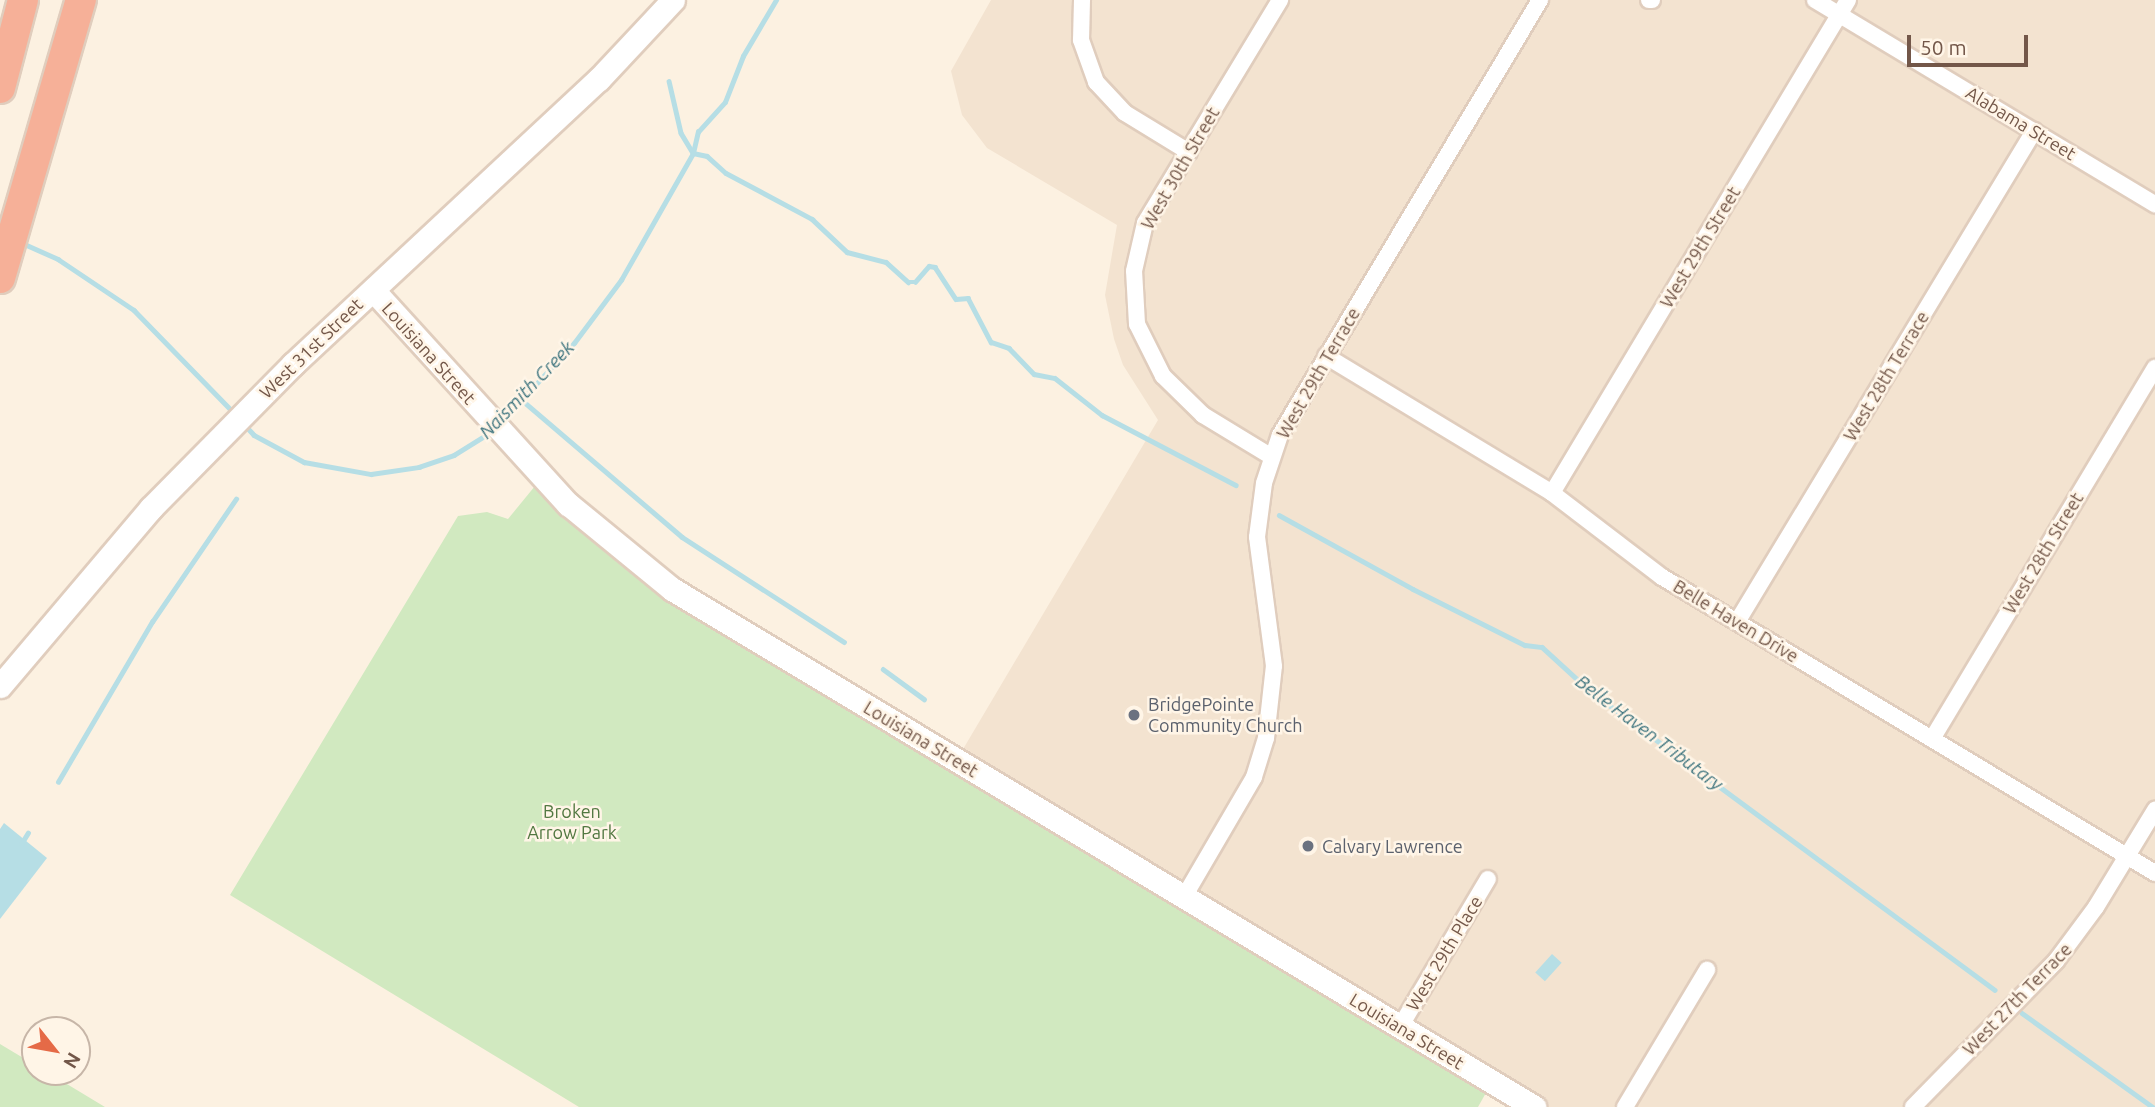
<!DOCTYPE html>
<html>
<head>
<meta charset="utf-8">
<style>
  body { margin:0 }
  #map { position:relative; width:2155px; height:1107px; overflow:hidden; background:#fcf1e1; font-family:Ubuntu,sans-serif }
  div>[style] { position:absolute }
  .residential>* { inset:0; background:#f3e3d0 }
  .green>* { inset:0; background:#d1e9c0 }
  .water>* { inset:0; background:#b6dee5; transform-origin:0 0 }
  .stream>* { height:4.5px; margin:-2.25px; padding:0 2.25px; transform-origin:2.25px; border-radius:2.25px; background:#b6dee5 }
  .roads { filter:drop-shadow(2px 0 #e0cdbd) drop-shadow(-2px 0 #e0cdbd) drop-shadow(0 2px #e0cdbd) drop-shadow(0 -2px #e0cdbd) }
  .minor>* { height:16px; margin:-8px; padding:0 8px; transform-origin:8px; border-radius:8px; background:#fff }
  .secondary>* { height:23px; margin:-11.5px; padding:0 11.5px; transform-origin:11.5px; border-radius:11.5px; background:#fff }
  .motorway>* { height:30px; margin:-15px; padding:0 15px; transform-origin:15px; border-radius:15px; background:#f6b098 }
  .dots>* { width:19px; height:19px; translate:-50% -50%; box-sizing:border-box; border:4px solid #fff5e7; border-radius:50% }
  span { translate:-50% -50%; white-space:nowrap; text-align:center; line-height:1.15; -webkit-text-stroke:5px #fff5e7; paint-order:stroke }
  .street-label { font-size:18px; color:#735749 }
  .worship-label { font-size:18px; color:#5b616d }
  .left { translate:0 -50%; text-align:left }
  .park-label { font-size:18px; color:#527841 }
  .water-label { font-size:19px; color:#3f757f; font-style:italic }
  .north { position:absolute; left:21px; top:1016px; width:70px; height:70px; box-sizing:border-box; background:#fff5e7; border:2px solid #c7b6a8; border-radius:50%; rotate:121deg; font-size:19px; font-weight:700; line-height:28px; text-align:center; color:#735749 }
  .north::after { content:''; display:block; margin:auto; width:24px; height:32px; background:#e56a47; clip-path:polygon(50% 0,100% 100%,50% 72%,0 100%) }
  .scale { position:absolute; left:1907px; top:35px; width:121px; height:32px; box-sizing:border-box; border:4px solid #735749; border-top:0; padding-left:9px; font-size:21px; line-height:24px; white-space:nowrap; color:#735749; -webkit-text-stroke:5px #fff5e7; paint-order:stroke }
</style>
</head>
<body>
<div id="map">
  <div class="residential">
    <div style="clip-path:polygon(991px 0,2155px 0,2155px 1107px,1534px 1107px,956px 761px,1158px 420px,1123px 365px,1114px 339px,1105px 295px,1117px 225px,987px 148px,962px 115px,951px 71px)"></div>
  </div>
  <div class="green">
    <div style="clip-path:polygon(535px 486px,594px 543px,660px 594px,1487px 1091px,1478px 1107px,579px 1107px,230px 895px,458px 516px,487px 512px,508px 519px)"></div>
    <div style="clip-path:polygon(0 1044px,35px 1065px,35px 1072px,47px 1072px,105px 1107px,0 1107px)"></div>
  </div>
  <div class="water">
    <div style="clip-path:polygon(4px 823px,47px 858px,0 919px,0 829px)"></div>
    <div style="left:1552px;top:954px;width:13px;height:25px;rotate:42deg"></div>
  </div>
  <div class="stream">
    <div style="left:669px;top:81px;width:53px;rotate:77deg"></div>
    <div style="left:681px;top:133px;width:23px;rotate:59deg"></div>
    <div style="left:693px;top:153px;width:14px;rotate:12deg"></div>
    <div style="left:707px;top:156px;width:25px;rotate:42deg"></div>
    <div style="left:726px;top:173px;width:98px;rotate:28.1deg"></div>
    <div style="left:812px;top:219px;width:48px;rotate:43.3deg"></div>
    <div style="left:847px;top:252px;width:40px;rotate:14.4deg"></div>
    <div style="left:886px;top:262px;width:30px;rotate:42deg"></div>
    <div style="left:908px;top:282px;width:7px"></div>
    <div style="left:915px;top:282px;width:21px;rotate:-49deg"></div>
    <div style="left:929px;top:266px;width:6px;rotate:9deg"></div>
    <div style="left:935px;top:267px;width:38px;rotate:57deg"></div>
    <div style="left:956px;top:299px;width:12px;rotate:-5deg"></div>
    <div style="left:968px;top:298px;width:50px;rotate:62.4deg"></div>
    <div style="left:991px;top:342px;width:19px;rotate:18deg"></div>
    <div style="left:1009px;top:348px;width:36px;rotate:46deg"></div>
    <div style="left:1034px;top:374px;width:21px;rotate:11deg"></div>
    <div style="left:1055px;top:378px;width:60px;rotate:38.2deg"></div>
    <div style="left:1102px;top:415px;width:151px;rotate:27.6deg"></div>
    <div style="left:20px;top:242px;width:42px;rotate:24.1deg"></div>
    <div style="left:58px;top:259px;width:92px;rotate:33.9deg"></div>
    <div style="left:134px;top:310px;width:145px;rotate:45.8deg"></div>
    <div style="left:523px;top:401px;width:209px;rotate:40.5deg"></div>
    <div style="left:682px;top:537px;width:193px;rotate:32.9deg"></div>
    <div style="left:502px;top:421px;width:106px;rotate:-47.3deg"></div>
    <div style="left:574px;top:343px;width:79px;rotate:-53.3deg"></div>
    <div style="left:621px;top:280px;width:146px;rotate:-60.4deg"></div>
    <div style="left:693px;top:153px;width:22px;rotate:-77deg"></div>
    <div style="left:698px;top:132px;width:40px;rotate:-48deg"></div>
    <div style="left:725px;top:102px;width:49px;rotate:-68.6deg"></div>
    <div style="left:743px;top:56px;width:65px;rotate:-59.5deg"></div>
    <div style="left:243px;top:423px;width:16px;rotate:47deg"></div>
    <div style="left:254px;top:435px;width:57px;rotate:28.4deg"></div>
    <div style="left:304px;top:462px;width:68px;rotate:10.2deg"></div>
    <div style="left:371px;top:474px;width:49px;rotate:-8.3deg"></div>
    <div style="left:419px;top:467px;width:37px;rotate:-19deg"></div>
    <div style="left:454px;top:455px;width:44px;rotate:-31.9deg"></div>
    <div style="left:1279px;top:515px;width:153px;rotate:28.9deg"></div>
    <div style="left:1413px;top:589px;width:125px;rotate:26.6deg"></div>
    <div style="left:1525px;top:645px;width:17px;rotate:7deg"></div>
    <div style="left:1542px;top:647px;width:65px;rotate:42.5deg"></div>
    <div style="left:1590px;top:691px;width:503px;rotate:36.44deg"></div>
    <div style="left:883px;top:669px;width:51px;rotate:36.2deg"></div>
    <div style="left:58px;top:782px;width:186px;rotate:-59.6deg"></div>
    <div style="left:152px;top:622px;width:149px;rotate:-55.7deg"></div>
    <div style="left:21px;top:844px;width:13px;rotate:-58deg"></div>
    <div style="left:2022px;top:1013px;width:161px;rotate:35.7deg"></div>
  </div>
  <div class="roads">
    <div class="minor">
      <div style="left:1082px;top:0;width:40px;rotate:91.4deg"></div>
      <div style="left:1081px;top:40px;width:45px;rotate:70.3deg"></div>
      <div style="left:1096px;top:82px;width:42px;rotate:46.9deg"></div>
      <div style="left:1125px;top:113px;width:75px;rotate:31.4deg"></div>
      <div style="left:1649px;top:0;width:3px"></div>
      <div style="left:1815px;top:0;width:397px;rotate:31deg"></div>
      <div style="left:1326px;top:356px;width:264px;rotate:31.2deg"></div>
      <div style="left:1552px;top:493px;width:138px;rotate:37.4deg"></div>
      <div style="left:1662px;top:577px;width:575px;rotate:30.98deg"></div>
      <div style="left:1272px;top:457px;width:81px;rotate:-148.7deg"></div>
      <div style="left:1203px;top:415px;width:56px;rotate:-135.7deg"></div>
      <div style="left:1163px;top:376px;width:58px;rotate:-116.6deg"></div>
      <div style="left:1137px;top:324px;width:53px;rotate:-93.2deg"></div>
      <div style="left:1134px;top:271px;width:49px;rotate:-77.1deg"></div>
      <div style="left:1145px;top:223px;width:261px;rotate:-58.8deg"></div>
      <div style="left:1552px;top:493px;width:575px;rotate:-59.02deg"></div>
      <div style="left:1737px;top:622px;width:574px;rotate:-58.83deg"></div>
      <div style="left:1932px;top:739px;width:433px;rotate:-59deg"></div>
      <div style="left:1184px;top:897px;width:139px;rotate:-59.7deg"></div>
      <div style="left:1254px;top:777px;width:41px;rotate:-72.9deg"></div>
      <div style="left:1266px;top:738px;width:72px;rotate:-83.7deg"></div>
      <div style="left:1274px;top:666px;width:130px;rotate:-97.5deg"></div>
      <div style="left:1257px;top:537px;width:54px;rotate:-82.6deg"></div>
      <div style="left:1264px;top:483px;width:51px;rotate:-71.6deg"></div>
      <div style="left:1280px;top:435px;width:507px;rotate:-59.13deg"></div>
      <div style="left:1400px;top:1027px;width:172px;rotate:-59.3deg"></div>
      <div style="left:1625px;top:1107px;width:160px;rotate:-59.1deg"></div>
      <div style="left:1913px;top:1107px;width:204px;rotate:-45.6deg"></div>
      <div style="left:2056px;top:961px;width:67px;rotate:-53.5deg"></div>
      <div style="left:2096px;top:907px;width:114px;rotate:-58.7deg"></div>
    </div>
    <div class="secondary">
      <div style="left:373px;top:290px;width:290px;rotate:47.7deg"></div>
      <div style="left:568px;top:504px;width:134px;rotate:39.3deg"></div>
      <div style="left:672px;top:589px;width:1006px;rotate:31deg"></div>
      <div style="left:0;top:686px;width:233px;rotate:-49.7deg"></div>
      <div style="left:151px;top:508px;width:202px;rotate:-45.4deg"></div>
      <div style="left:293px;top:364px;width:418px;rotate:-43deg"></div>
      <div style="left:599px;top:79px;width:108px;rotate:-46.9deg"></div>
    </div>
    <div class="motorway">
      <div style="left:0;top:88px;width:91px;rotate:-75.4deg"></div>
      <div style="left:0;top:278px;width:290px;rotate:-73.8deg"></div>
    </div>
  </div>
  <div class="dots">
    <div style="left:1134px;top:715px;background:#6b7280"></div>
    <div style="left:1308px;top:846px;background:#6b7280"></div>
  </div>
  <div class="street-label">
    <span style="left:2021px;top:123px;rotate:31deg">Alabama Street</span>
    <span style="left:1180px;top:168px;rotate:-60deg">West 30th Street</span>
    <span style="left:1700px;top:247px;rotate:-59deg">West 29th Street</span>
    <span style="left:311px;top:348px;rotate:-44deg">West 31st Street</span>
    <span style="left:429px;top:353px;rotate:48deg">Louisiana Street</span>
    <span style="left:1318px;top:373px;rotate:-60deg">West 29th Terrace</span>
    <span style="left:1886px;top:376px;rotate:-59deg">West 28th Terrace</span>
    <span style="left:2043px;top:553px;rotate:-59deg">West 28th Street</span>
    <span style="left:1736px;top:621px;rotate:31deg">Belle Haven Drive</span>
    <span style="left:921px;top:739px;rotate:31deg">Louisiana Street</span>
    <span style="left:1444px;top:953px;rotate:-59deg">West 29th Place</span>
    <span style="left:2017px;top:999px;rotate:-46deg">West 27th Terrace</span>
    <span style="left:1407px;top:1031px;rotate:31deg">Louisiana Street</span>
  </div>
  <div class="worship-label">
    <span class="left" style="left:1148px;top:715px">BridgePointe<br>Community Church</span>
    <span class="left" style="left:1322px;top:846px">Calvary Lawrence</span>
  </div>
  <div class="park-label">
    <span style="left:572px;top:822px">Broken<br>Arrow Park</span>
  </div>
  <div class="water-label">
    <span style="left:527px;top:390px;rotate:-46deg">Naismith Creek</span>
    <span style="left:1649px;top:733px;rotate:37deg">Belle Haven Tributary</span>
  </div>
  <div class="north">N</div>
  <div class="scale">50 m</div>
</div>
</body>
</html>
